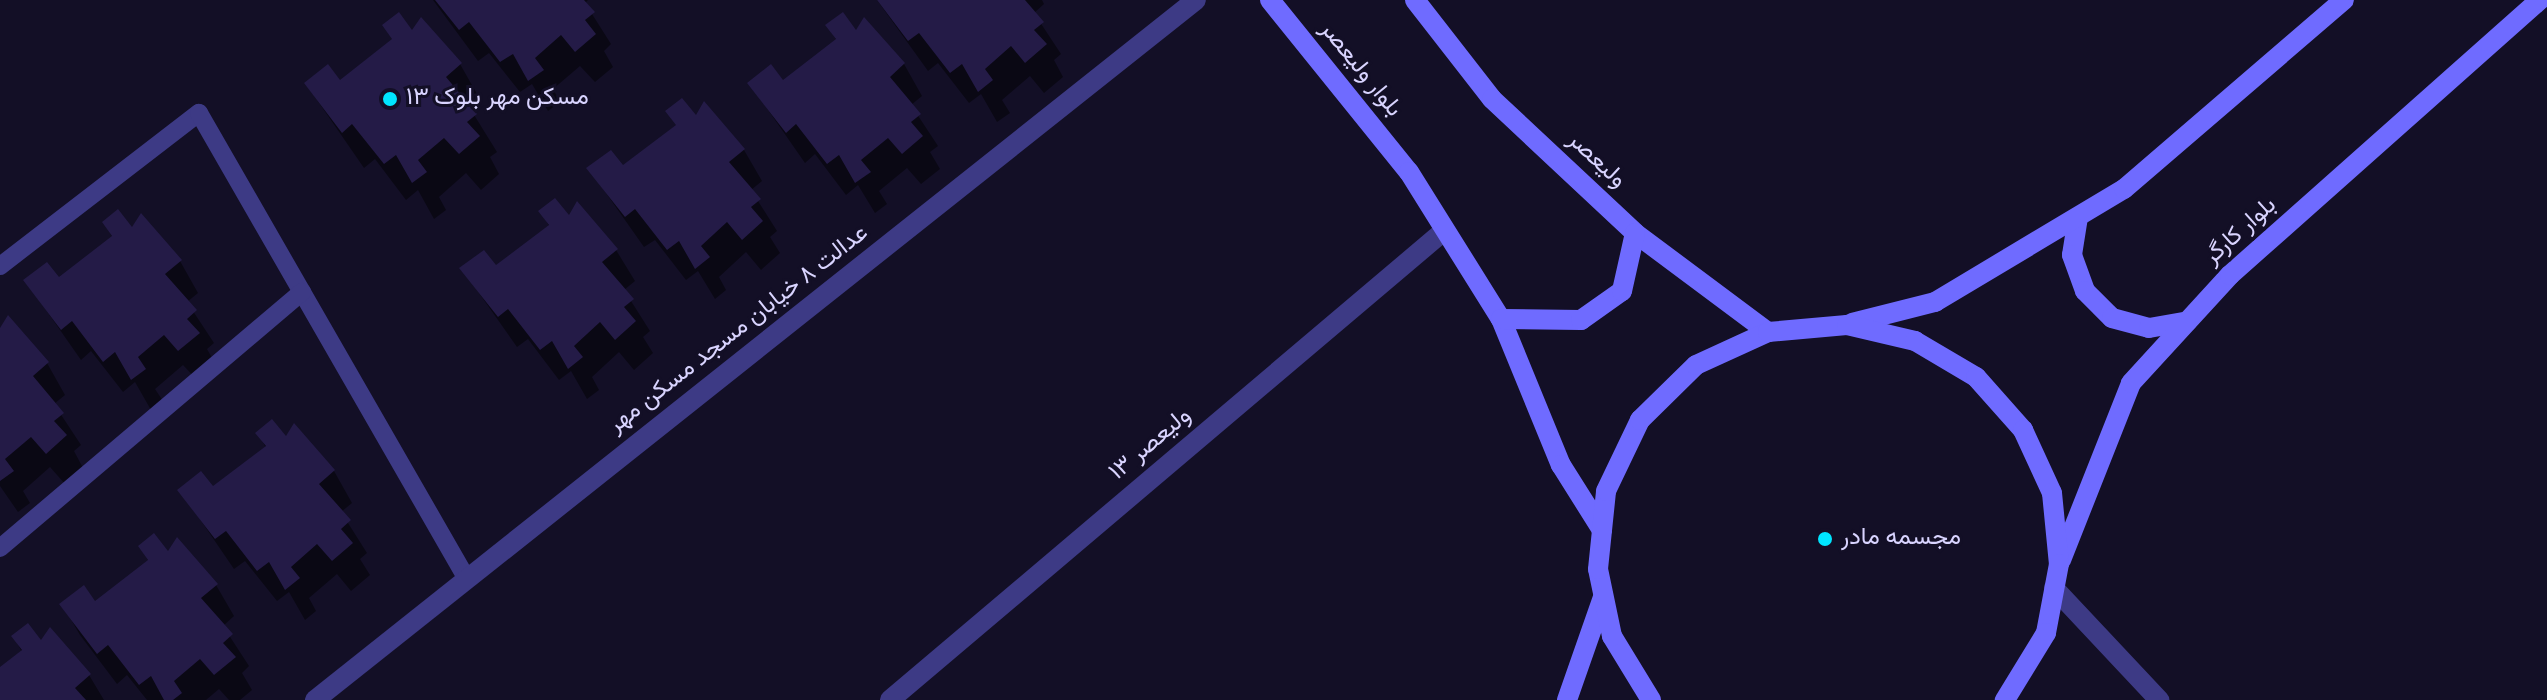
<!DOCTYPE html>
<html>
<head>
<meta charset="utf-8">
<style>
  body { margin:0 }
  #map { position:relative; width:2547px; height:700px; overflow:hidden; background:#130f26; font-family:Overpass,Vazirmatn,sans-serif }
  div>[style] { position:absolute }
  .shadow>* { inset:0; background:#0007 }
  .building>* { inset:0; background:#241b47 }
  .service>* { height:18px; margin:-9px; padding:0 9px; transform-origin:9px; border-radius:9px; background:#3d3a85 }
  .minor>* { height:20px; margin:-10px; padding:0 10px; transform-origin:10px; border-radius:10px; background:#3d3a85 }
  .secondary>* { height:20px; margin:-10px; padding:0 10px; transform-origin:10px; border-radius:10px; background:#6f6bff }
  .dots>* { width:22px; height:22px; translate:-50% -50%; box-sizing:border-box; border:4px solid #130f26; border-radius:50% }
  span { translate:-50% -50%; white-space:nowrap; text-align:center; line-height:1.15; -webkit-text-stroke:6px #130f26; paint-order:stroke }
  .street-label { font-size:24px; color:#d9d4ff }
  .poi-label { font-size:24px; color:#d9d4ff }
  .left { translate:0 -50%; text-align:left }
</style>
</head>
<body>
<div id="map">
  <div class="shadow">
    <div style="clip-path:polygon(433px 0,588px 0,585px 3px,611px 44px,604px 51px,613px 67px,595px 82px,580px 66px,553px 89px,560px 102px,548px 111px,532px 84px,520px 92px,489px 53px,478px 61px)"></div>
    <div style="clip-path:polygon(877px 0,1042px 0,1044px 4px,1034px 13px,1061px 54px,1054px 60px,1063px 77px,1044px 93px,1030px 76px,1002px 100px,1010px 113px,997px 122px,981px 94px,969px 103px,938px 63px,928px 71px)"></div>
    <div style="clip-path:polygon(828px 26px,856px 33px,904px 64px,922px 96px,911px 105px,938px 146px,930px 152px,940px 169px,921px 184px,907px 168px,879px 191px,887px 204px,875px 213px,858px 185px,846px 195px,815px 154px,805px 163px,750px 84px,783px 82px,837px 41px)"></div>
    <div style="clip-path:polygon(412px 33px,460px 64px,481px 101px,471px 110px,497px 152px,490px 157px,499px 174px,481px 190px,466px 173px,439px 197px,446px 210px,434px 219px,418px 190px,406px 200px,375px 159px,364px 168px,306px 84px,339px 82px)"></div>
    <div style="clip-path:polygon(668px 111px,696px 119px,744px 150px,762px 181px,751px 190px,777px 231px,770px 237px,780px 253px,761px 270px,746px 252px,719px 277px,726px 290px,715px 299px,698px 271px,686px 280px,655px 240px,644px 247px,589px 169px,623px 168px,677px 126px)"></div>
    <div style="clip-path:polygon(541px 211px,569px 219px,616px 250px,635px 281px,624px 290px,650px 331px,643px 337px,653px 353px,634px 370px,619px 352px,592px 377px,599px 390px,587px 399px,571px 371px,559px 380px,528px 339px,517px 347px,462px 269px,496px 268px,549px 226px)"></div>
    <div style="clip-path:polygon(104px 223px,132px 230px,180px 261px,198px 293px,187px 302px,214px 343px,207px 349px,216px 365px,198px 381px,183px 365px,155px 389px,163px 401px,151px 410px,135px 382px,123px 392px,91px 351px,81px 360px,25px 280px,59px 280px,113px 238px)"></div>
    <div style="clip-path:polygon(0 332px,47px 363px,65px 395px,54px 404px,81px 445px,74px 451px,83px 468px,65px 484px,50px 467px,23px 491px,30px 503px,18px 512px,0 486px)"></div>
    <div style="clip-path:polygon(295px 426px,334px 471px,352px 503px,341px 512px,367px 553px,360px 559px,370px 575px,351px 591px,337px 574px,309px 598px,316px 611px,305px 620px,289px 592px,277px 601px,245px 561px,234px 569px,180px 490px,213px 489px,266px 448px,258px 433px,286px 440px)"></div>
    <div style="clip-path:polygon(140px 547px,168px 554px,216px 585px,234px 616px,223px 626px,249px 666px,242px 673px,252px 690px,240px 700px,229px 700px,219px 689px,206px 700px,147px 700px,127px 675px,117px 684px,80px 635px,62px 604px,95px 603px,149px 562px)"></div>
    <div style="clip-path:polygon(14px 637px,42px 644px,89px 675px,104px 700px,0 700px,0 669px,22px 652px)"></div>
  </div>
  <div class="building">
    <div style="clip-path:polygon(435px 0,584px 0,595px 12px,585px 20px,596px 34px,575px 52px,561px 35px,535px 58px,544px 70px,528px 81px,513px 54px,500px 62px,469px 22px,459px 30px)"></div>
    <div style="clip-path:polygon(877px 0,1025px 0,1044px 22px,1034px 30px,1047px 44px,1025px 63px,1011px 46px,985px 69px,993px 80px,978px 92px,962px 64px,950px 73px,919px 33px,908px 41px)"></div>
    <div style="clip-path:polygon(399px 12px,412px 30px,421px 17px,462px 63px,446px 77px,477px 114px,467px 122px,480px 136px,459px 154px,444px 138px,418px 160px,427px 172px,412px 183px,396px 155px,384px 164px,352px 124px,342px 133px,304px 83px,328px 64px,340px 80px,392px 39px,382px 25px)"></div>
    <div style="clip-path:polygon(843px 12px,856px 30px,864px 17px,905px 63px,890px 77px,921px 114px,911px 122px,923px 136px,902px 154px,888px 138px,861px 160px,871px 172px,855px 183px,839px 155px,827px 164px,796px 124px,786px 133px,747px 83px,771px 64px,783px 80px,836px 39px,825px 25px)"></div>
    <div style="clip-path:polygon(682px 98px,696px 115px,704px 101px,745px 149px,729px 162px,761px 199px,751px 207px,763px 221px,742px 240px,727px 222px,701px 246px,710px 257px,695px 269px,679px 241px,667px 250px,635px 209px,625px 217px,586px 168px,611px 150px,623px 165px,676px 125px,665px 111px)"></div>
    <div style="clip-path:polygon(555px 198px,569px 215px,577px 201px,618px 249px,602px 262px,634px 299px,624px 307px,636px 321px,615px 340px,600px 322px,574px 346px,583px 357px,568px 369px,552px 341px,540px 350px,508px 309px,498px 317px,459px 268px,484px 250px,496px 265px,549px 225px,538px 211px)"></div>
    <div style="clip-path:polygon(118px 209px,132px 227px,141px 213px,182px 260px,165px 274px,197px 310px,187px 319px,200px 333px,178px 351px,164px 335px,138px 357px,146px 369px,131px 380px,115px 352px,103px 362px,72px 321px,61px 330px,23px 280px,47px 262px,59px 277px,112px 236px,102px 222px)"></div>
    <div style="clip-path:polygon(8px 315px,49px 362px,33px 376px,64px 413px,54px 421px,67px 435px,46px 454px,31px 437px,5px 459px,14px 471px,0 481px,0 328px)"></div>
    <div style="clip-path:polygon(272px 419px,286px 436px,294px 423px,335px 470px,319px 484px,351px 520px,341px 529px,353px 543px,332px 561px,317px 544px,291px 567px,300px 578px,285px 590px,269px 562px,257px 571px,226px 531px,215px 539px,177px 490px,201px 471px,213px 486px,266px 446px,255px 433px)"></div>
    <div style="clip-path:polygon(154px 533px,168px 551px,177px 537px,218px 584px,201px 598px,233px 634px,223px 643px,236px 657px,214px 675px,200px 659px,174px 681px,182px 693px,173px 700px,164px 700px,151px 676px,139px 685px,108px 645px,97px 654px,59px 604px,84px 585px,95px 601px,148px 560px,138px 546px)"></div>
    <div style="clip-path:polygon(28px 623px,41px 640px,50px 627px,91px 674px,75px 688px,86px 700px,0 700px,0 667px,22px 650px,11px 636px)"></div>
  </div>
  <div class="service">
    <div style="left:0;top:266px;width:251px;rotate:-37.6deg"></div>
    <div style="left:199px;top:113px;width:538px;rotate:60.1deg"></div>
    <div style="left:0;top:548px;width:396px;rotate:-40.3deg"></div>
  </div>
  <div class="minor">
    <div style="left:2054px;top:588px;width:154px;rotate:46.8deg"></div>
    <div style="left:315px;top:700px;width:1125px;rotate:-38.47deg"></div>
    <div style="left:890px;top:700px;width:727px;rotate:-40.26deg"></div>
  </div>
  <div class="secondary">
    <div style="left:1270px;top:0;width:221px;rotate:51.1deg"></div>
    <div style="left:1409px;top:172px;width:173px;rotate:58deg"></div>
    <div style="left:1501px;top:319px;width:158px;rotate:67.7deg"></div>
    <div style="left:1561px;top:465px;width:77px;rotate:57.8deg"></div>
    <div style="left:1415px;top:0;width:125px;rotate:52.1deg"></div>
    <div style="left:1492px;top:99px;width:196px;rotate:43.1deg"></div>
    <div style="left:1635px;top:233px;width:166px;rotate:36.7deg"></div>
    <div style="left:2078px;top:217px;width:38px;rotate:99deg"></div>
    <div style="left:2072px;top:255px;width:38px;rotate:70deg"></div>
    <div style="left:2085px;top:291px;width:38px;rotate:45deg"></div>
    <div style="left:2112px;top:318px;width:38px;rotate:15deg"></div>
    <div style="left:2149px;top:328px;width:39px;rotate:-10deg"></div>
    <div style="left:1501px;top:319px;width:80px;rotate:0.7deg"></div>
    <div style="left:1581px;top:320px;width:50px;rotate:-35.3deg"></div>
    <div style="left:1622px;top:291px;width:59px;rotate:-77.4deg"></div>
    <div style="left:1852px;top:323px;width:86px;rotate:-14.2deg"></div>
    <div style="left:1935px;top:302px;width:220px;rotate:-30.9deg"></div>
    <div style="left:2124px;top:189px;width:290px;rotate:-40.7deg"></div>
    <div style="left:2061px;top:560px;width:190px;rotate:-68.4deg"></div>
    <div style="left:2131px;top:383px;width:147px;rotate:-47.5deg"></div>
    <div style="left:2230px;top:275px;width:414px;rotate:-41.6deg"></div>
    <div style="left:1567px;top:700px;width:109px;rotate:-70.7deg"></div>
    <div style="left:1651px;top:700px;width:75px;rotate:-121.4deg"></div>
    <div style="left:1612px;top:636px;width:68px;rotate:-101.8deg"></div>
    <div style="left:1598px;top:569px;width:78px;rotate:-84.1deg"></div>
    <div style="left:1606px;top:491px;width:79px;rotate:-64.4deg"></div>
    <div style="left:1640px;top:420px;width:78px;rotate:-44.5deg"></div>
    <div style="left:1696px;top:365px;width:79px;rotate:-24.6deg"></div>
    <div style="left:1768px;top:332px;width:79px;rotate:-5.1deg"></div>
    <div style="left:1847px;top:325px;width:70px;rotate:13.2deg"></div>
    <div style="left:1915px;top:341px;width:71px;rotate:30.5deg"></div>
    <div style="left:1976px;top:377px;width:71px;rotate:48.4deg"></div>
    <div style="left:2023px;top:430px;width:69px;rotate:65.3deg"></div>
    <div style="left:2052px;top:493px;width:71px;rotate:84.4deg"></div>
    <div style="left:2059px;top:564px;width:70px;rotate:100.7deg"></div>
    <div style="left:2046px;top:633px;width:79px;rotate:121.5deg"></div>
  </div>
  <div class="dots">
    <div style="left:390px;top:99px;background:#00e5ff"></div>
    <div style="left:1825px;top:539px;background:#00e5ff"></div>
  </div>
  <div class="street-label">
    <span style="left:1360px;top:70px;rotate:51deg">بلوار ولیعصر</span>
    <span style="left:1596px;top:161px;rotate:43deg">ولیعصر</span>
    <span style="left:2241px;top:232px;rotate:-42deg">بلوار کارگر</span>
    <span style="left:739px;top:330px;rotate:-38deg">عدالت ۸ خیابان مسجد مسکن مهر</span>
    <span style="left:1151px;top:445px;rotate:-40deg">ولیعصر ۱۳</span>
  </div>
  <div class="poi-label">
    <span class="left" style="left:406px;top:99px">مسکن مهر بلوک ۱۳</span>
    <span class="left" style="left:1841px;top:539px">مجسمه مادر</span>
  </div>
</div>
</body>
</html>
